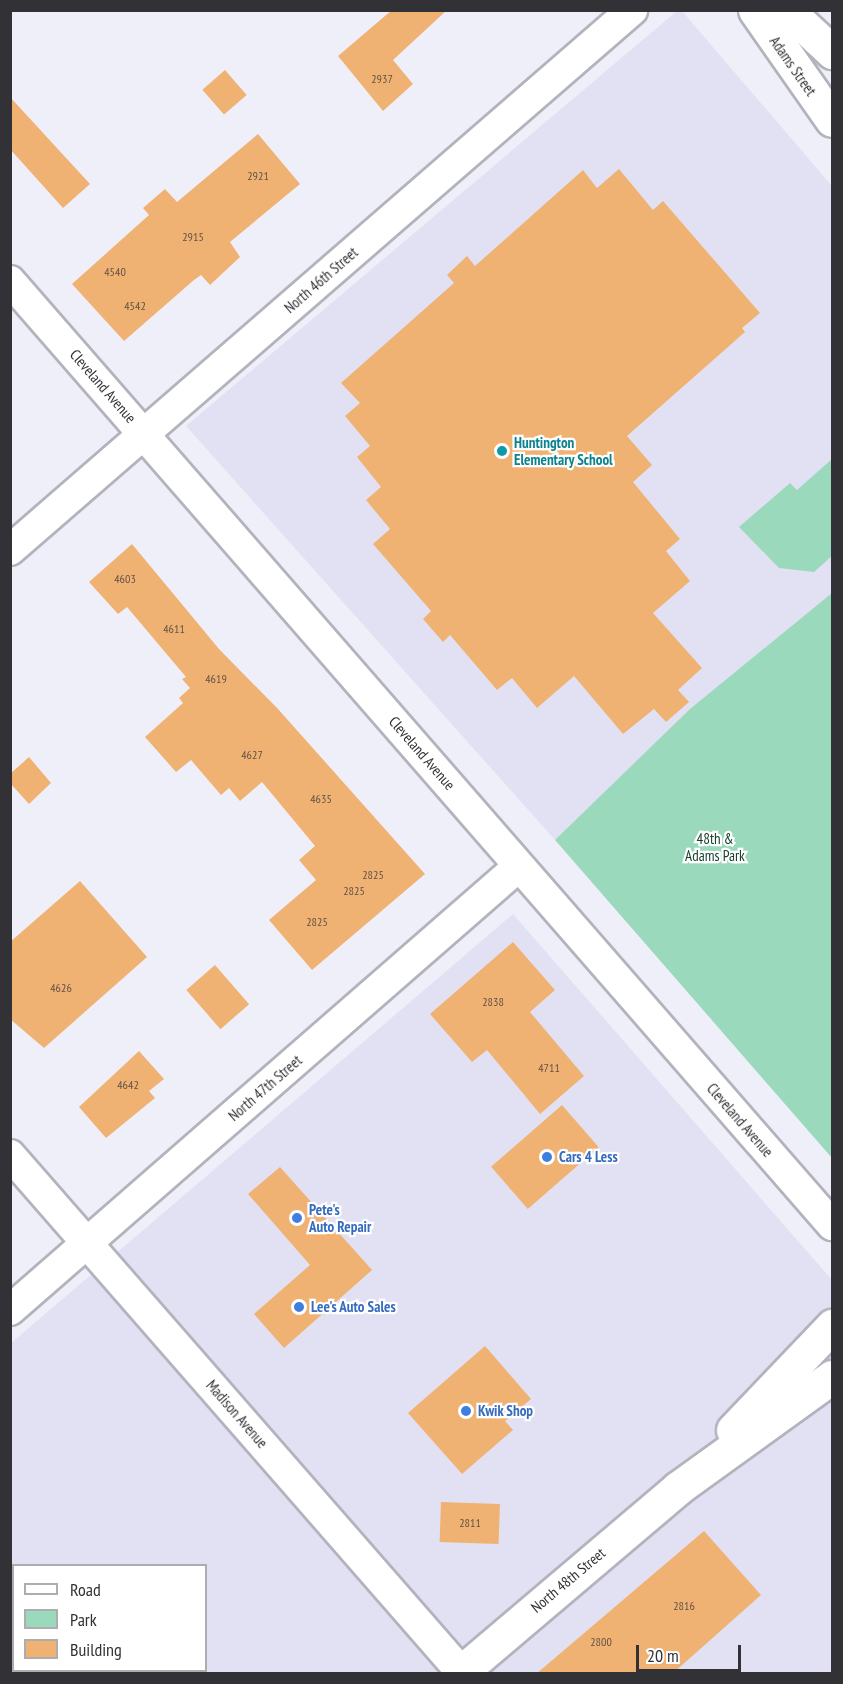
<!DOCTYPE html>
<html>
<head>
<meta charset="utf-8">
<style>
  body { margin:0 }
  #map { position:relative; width:843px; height:1684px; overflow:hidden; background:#efeffa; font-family:"PT Sans Narrow",sans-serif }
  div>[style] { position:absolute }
  .built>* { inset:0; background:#e1e1f3 }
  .green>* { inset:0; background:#9bd9bc }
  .building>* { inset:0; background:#f0b273; transform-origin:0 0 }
  .roads { filter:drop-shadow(2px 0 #b3b3be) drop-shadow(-2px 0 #b3b3be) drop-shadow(0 2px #b3b3be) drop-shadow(0 -2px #b3b3be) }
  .minor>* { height:30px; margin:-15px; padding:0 15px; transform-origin:15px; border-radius:15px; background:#fff }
  .secondary>* { height:33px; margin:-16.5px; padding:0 16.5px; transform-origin:16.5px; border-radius:16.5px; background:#fff }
  .dots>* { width:16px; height:16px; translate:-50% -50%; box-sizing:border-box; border:3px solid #fff; border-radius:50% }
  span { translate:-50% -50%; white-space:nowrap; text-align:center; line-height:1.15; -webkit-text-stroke:4.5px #fff; paint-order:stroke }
  .number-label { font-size:12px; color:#625245 }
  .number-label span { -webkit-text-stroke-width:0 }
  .street-label { font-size:15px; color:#323236 }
  .culture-label { font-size:15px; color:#0d838f; font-weight:700 }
  .left { translate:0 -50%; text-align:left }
  .park-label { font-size:15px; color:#17402f }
  .shop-label { font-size:15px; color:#366cbe; font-weight:700 }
  .frame { position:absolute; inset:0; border:12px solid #323236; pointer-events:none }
  .legend { position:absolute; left:12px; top:1564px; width:195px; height:108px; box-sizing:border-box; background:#fff; border:2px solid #adadaf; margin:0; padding:8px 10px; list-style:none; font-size:18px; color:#323236 }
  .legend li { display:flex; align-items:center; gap:12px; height:30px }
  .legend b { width:30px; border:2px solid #adadaf }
  .scale { position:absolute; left:636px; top:1645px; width:105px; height:27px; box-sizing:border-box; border:3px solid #323236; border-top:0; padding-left:8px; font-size:18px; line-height:21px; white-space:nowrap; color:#323236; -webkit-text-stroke:4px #fff; paint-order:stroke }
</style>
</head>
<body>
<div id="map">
  <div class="built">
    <div style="clip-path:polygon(677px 11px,682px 11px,832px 186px,832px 601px,555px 840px,186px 426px)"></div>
    <div style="clip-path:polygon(evenodd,513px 914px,832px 1280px,832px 1673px,11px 1673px,10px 1344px,513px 914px,14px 1566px,206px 1566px,206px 1670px,14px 1670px,14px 1566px)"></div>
  </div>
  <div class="green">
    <div style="clip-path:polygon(832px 459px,832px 556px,814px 572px,779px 568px,739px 527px,790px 483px,797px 490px)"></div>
    <div style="clip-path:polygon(832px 593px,832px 1158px,555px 840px,690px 709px)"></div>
  </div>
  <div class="building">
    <div style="clip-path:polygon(392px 10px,447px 10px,393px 60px,413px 84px,383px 111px,338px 56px)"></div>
    <div style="left:225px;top:70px;width:33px;height:30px;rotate:49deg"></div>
    <div style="clip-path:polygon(10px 97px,90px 184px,63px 208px,10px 149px)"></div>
    <div style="clip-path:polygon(258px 134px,300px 184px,230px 242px,240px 257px,210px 285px,201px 275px,194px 280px,124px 341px,72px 284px,149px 215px,143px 208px,165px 189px,177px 202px)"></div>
    <div style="clip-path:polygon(619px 169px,653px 210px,663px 201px,760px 313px,742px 328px,745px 332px,627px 436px,652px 465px,633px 482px,680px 539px,666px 551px,690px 581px,653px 613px,702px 668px,678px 690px,689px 702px,666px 722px,654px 709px,623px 734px,574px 676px,537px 708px,512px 678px,497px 690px,450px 635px,443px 642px,423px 619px,431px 611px,373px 544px,390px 529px,366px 500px,381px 487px,357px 457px,370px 446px,345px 416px,360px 403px,341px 383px,454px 283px,447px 275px,467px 256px,475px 266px,583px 170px,597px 188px)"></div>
    <div style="clip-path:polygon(132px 544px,219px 649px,278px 709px,425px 874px,312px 970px,269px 920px,316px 880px,299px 860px,315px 846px,262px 782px,240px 801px,229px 788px,221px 795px,191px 760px,176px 772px,145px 737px,183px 703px,179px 698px,190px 688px,182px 679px,186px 677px,127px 607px,118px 614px,89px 582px)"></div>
    <div style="clip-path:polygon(29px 757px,51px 783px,29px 804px,10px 783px,10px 774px)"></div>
    <div style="clip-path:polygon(80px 881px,147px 957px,44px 1048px,10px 1019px,10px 942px)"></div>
    <div style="clip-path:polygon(513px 942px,555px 990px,530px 1012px,584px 1076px,540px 1114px,487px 1050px,472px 1062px,430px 1014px)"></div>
    <div style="left:215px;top:965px;width:52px;height:38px;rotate:49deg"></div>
    <div style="clip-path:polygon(139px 1051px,164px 1079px,149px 1091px,155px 1098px,106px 1138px,79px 1107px)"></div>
    <div style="left:562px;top:1105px;width:56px;height:94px;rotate:49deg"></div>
    <div style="clip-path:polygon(280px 1167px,372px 1270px,284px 1348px,254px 1314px,310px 1265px,248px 1194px)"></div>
    <div style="clip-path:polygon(485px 1346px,531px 1399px,505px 1421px,513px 1430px,462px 1474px,408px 1413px)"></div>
    <div style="left:441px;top:1502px;width:59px;height:40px;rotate:2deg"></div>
    <div style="clip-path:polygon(704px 1531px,761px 1595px,672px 1674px,536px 1674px)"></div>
  </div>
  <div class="roads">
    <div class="minor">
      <div style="left:10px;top:281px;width:1252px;rotate:48.95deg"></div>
      <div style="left:10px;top:550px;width:824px;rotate:-40.96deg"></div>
      <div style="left:10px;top:1155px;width:689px;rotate:48.88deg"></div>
      <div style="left:10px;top:1310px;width:675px;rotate:-41.1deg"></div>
    </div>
    <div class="secondary">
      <div style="left:755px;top:10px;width:134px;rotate:55deg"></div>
      <div style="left:787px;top:10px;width:62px;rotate:43deg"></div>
      <div style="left:733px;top:1430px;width:144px;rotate:-46.4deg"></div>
      <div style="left:459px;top:1674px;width:287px;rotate:-40.3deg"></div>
      <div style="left:678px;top:1488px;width:190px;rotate:-35.8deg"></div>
    </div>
  </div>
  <div class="dots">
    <div style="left:502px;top:451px;background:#0f9aa8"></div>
    <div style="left:547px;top:1157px;background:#3f7fe0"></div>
    <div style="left:297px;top:1218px;background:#3f7fe0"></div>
    <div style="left:299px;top:1307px;background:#3f7fe0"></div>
    <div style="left:466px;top:1411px;background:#3f7fe0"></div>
  </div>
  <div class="number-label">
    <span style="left:382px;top:79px">2937</span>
    <span style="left:258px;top:176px">2921</span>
    <span style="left:193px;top:237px">2915</span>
    <span style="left:115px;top:272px">4540</span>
    <span style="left:135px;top:306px">4542</span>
    <span style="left:125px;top:579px">4603</span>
    <span style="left:174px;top:629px">4611</span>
    <span style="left:216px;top:679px">4619</span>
    <span style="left:252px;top:755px">4627</span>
    <span style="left:321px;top:799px">4635</span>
    <span style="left:373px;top:875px">2825</span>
    <span style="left:354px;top:891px">2825</span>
    <span style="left:317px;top:922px">2825</span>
    <span style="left:61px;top:988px">4626</span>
    <span style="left:493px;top:1002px">2838</span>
    <span style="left:549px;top:1068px">4711</span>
    <span style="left:128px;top:1085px">4642</span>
    <span style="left:470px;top:1523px">2811</span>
    <span style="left:684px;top:1606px">2816</span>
    <span style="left:601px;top:1642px">2800</span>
  </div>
  <div class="street-label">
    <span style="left:793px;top:66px;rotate:55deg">Adams Street</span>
    <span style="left:321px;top:280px;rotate:-41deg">North 46th Street</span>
    <span style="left:103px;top:386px;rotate:49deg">Cleveland Avenue</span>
    <span style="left:422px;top:753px;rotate:49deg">Cleveland Avenue</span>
    <span style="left:265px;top:1088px;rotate:-41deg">North 47th Street</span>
    <span style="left:740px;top:1120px;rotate:49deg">Cleveland Avenue</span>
    <span style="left:237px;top:1414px;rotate:49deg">Madison Avenue</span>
    <span style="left:568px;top:1580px;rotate:-40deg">North 48th Street</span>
  </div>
  <div class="culture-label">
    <span class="left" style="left:514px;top:451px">Huntington<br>Elementary School</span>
  </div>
  <div class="park-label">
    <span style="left:715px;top:847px">48th &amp;<br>Adams Park</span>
  </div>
  <div class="shop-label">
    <span class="left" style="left:559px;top:1157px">Cars 4 Less</span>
    <span class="left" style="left:309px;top:1218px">Pete's<br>Auto Repair</span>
    <span class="left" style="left:311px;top:1307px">Lee's Auto Sales</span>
    <span class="left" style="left:478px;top:1411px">Kwik Shop</span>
  </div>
  <div class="frame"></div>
  <ul class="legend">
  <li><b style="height:8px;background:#fff"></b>Road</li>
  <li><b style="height:16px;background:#9bd9bc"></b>Park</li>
  <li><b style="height:16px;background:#f0b273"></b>Building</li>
  </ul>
  <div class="scale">20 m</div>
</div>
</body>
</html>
